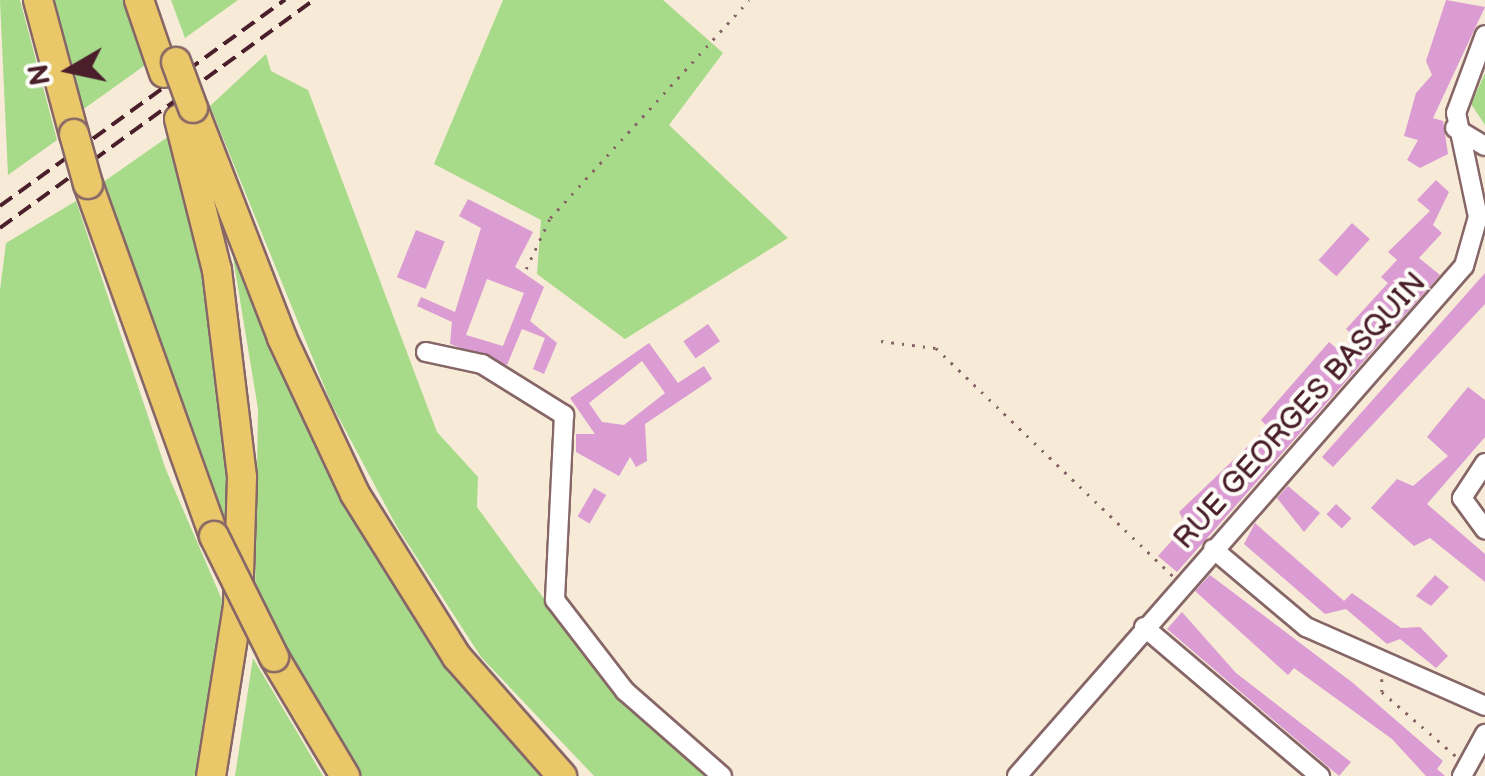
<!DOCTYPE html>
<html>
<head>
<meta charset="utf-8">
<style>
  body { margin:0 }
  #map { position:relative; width:1485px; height:776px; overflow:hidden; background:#f7ead7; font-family:"Balsamiq Sans",sans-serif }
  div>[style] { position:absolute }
  .green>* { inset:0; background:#a7db8a }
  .building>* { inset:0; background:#da9cd3; transform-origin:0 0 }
  .path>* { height:2.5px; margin-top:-1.25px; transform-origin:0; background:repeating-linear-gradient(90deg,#876667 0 2.5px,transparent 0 10.5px) }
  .roads { filter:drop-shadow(2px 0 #876667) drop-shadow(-2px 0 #876667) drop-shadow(0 2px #876667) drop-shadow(0 -2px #876667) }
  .minor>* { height:18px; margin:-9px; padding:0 9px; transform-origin:9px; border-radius:9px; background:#fff }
  .highway>* { height:28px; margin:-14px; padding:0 14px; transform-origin:14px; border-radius:14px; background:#eac769 }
  .rail>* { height:4px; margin-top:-2px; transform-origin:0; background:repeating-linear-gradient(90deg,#4a1f2b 0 15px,transparent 0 23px) }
  .bridges { filter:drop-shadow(2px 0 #876667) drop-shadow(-2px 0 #876667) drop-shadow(0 2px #876667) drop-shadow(0 -2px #876667) }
  .highway-bridge>* { height:28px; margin:-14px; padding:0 14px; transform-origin:14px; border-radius:14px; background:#eac769 }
  span { translate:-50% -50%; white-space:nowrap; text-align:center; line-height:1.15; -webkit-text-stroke:8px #fdfcf7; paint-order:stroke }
  .street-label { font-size:30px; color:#4a1f2b }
  .north { position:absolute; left:20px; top:20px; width:100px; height:100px; -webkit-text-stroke:8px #fdfcf7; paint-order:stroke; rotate:261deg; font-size:28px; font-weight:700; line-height:40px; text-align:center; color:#4a1f2b }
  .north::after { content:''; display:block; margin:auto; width:35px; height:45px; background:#4a1f2b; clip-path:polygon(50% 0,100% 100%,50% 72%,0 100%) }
</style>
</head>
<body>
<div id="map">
  <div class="green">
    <div style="clip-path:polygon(0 0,20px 0,57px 140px,8px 175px)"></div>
    <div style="clip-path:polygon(49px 0,126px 0,148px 63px,78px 113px)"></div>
    <div style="clip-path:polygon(171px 0,238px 0,185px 38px)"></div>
    <div style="clip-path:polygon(503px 0,663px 0,723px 53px,669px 125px,788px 238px,625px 339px,537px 274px,541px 220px,434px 164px)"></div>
    <div style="clip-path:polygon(266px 54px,271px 71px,308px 90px,437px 432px,478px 477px,477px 507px,599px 674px,706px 776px,594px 776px,481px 657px,397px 527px,331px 403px,210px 106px)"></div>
    <div style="clip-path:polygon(1485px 73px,1485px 125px,1471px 104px)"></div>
    <div style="clip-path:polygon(172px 134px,208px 276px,232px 549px,99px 185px)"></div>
    <div style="clip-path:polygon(76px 201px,166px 470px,223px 602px,195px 776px,0 776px,0 290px,6px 243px)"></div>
    <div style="clip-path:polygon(229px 233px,315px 434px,404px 599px,477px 701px,547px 776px,360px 776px,302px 685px,255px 598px,258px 409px)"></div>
    <div style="clip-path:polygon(253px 658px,323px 776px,235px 776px)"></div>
  </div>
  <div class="building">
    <div style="clip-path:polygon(1446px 0,1485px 7px,1433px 118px,1443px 121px,1448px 154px,1420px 168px,1407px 160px,1418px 140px,1404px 136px,1416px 93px,1432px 75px,1426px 61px)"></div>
    <div style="clip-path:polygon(1436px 180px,1449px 192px,1433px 225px,1442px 233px,1419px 258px,1440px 275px,1177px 572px,1158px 556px,1186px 525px,1179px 512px,1268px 427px,1261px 420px,1329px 342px,1341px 352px,1354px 336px,1346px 329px,1388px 283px,1381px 277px,1397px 260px,1388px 252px,1430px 211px,1417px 200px)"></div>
    <div style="clip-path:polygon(evenodd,468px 199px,533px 232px,515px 267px,544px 287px,530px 321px,557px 343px,544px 374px,533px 369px,545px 338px,522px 329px,507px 365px,450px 344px,452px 322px,417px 306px,421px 297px,455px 312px,481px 228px,459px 216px,468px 199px,487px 279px,524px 293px,503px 346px,466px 335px,487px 279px)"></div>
    <div style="left:1352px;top:223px;width:24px;height:50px;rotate:42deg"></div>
    <div style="left:416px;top:230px;width:31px;height:51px;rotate:22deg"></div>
    <div style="clip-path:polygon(1485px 273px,1485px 304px,1333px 467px,1322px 457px)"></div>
    <div style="left:708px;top:324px;width:21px;height:30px;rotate:55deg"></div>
    <div style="clip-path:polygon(evenodd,649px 343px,678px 383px,704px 366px,712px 379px,645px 424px,647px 461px,636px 467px,630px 457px,619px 476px,576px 452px,576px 434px,595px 434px,570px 398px,649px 343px,642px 361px,665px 393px,624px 425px,602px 422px,589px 403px,642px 361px)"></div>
    <div style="clip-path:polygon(1468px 387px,1485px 400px,1485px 437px,1427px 504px,1485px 554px,1485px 582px,1430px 538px,1414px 546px,1371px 508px,1397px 479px,1413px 486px,1448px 456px,1427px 437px)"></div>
    <div style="clip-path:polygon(1288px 486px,1320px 513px,1304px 532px,1277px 498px)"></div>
    <div style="left:594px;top:488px;width:14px;height:33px;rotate:30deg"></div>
    <div style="left:1336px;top:504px;width:21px;height:14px;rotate:43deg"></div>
    <div style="clip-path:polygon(1255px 523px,1344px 601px,1352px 593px,1401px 628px,1420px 627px,1448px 656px,1436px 668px,1400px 639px,1387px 644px,1346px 609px,1325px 614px,1244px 544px)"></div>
    <div style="clip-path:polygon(1210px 575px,1353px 683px,1443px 761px,1437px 769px,1445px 776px,1426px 776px,1392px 739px,1294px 668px,1288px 675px,1195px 591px)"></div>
    <div style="clip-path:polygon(1435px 575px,1449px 587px,1431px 606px,1416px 596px)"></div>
    <div style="clip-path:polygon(1182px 612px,1236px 673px,1351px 762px,1339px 776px,1167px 629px)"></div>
  </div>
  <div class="path">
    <div style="left:526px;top:269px;width:56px;rotate:-64.8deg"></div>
    <div style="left:550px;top:218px;width:295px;rotate:-47.6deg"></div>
    <div style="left:881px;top:341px;width:55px;rotate:7.3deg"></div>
    <div style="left:936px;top:348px;width:330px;rotate:43.9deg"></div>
    <div style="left:1382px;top:679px;width:13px;rotate:90deg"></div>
    <div style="left:1382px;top:692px;width:98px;rotate:40.9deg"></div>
  </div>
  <div class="roads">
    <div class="minor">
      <div style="left:1455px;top:128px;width:35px;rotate:31deg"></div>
      <div style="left:426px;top:352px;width:57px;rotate:12.1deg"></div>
      <div style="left:482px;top:364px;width:97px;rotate:31.9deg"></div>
      <div style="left:564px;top:415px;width:185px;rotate:92.8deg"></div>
      <div style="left:555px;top:600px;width:115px;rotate:52.4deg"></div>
      <div style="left:625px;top:691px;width:129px;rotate:41.2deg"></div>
      <div style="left:1485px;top:463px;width:42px;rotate:123.3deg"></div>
      <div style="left:1462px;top:498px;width:39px;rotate:54deg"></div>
      <div style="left:1213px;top:549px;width:121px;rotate:40deg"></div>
      <div style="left:1306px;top:627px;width:196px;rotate:23.8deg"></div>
      <div style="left:1144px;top:627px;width:231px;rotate:40.3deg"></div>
      <div style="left:1017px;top:776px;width:678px;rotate:-48.77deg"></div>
      <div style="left:1464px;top:266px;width:51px;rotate:-74.1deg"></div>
      <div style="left:1478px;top:217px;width:106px;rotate:-101.9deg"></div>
      <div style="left:1456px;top:113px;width:83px;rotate:-69.6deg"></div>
      <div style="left:1462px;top:776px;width:48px;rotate:-61.3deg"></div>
    </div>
    <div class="highway">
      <div style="left:38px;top:0;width:139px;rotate:75deg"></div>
      <div style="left:139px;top:0;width:77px;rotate:71.1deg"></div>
      <div style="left:193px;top:108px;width:247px;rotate:68.8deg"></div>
      <div style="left:282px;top:338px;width:172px;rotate:64.9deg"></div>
      <div style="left:355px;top:494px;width:192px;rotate:58deg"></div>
      <div style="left:457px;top:657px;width:159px;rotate:48.6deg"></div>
      <div style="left:179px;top:119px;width:156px;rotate:75.9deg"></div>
      <div style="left:217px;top:270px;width:209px;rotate:83.1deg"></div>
      <div style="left:242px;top:478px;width:128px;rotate:91.8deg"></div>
      <div style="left:238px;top:606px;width:172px;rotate:99deg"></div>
      <div style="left:88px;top:184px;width:374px;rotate:70.3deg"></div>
      <div style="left:274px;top:657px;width:139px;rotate:59.2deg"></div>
    </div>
  </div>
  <div class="rail">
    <div style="left:0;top:206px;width:352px;rotate:-35.9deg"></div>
    <div style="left:0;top:228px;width:388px;rotate:-36deg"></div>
  </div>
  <div class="bridges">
    <div class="highway-bridge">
      <div style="left:176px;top:62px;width:49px;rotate:69.7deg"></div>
      <div style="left:74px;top:134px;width:52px;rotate:74.4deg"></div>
      <div style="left:214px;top:536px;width:135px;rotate:63.6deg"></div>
    </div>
  </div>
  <div class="street-label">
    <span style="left:1300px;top:411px;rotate:-48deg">RUE GEORGES BASQUIN</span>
  </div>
  <div class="north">N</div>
</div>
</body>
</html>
